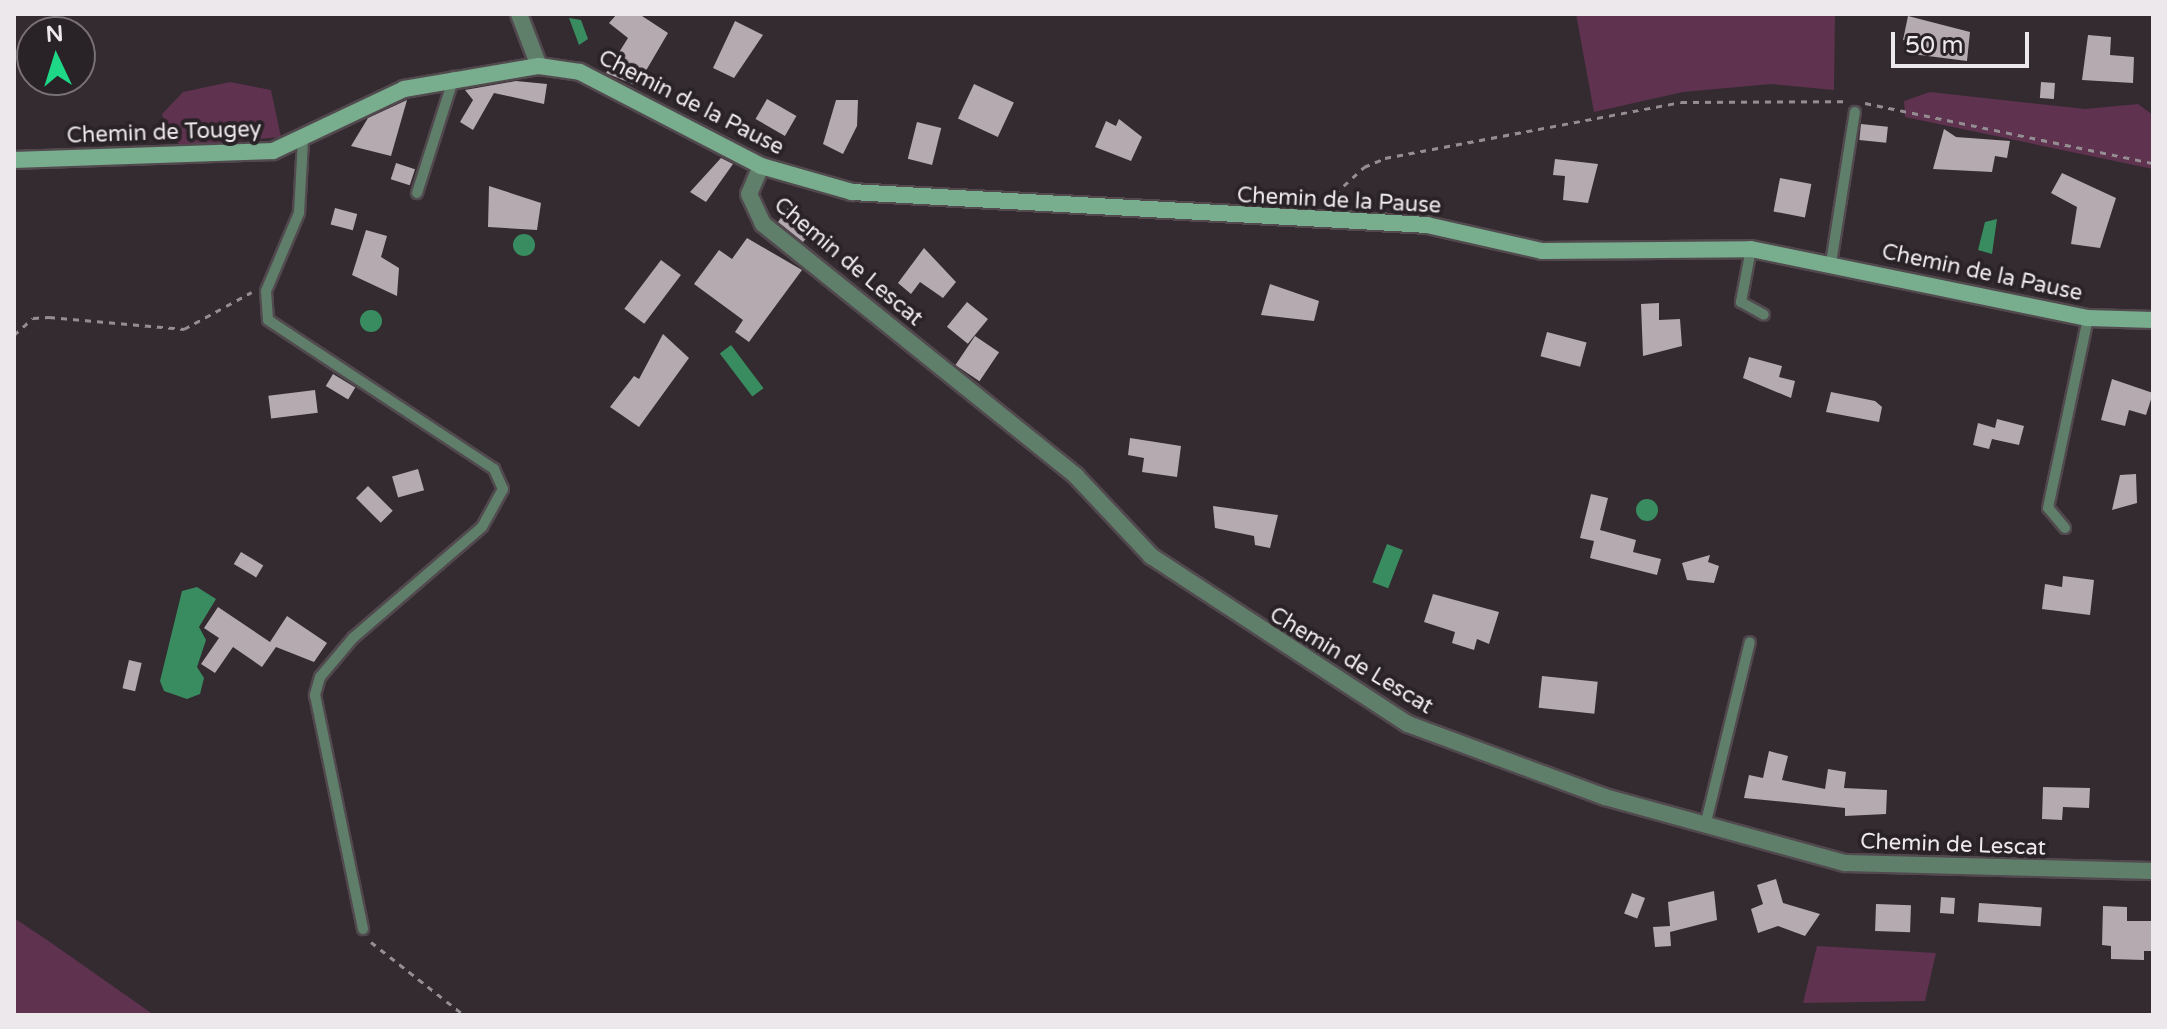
<!DOCTYPE html>
<html>
<head>
<meta charset="utf-8">
<style>
  body { margin:0 }
  #map { position:relative; width:2167px; height:1029px; overflow:hidden; background:#332b30; font-family:"Varela Round",sans-serif }
  div>[style] { position:absolute }
  .green>* { inset:0; background:#5f324f }
  .water>* { inset:0; background:#398c60; transform-origin:0 0 }
  .round { border-radius:50% }
  .building>* { inset:0; background:#b4aab0; transform-origin:0 0 }
  .path>* { height:3px; margin-top:-1.5px; transform-origin:0; background:repeating-linear-gradient(90deg,#948d91 0 6px,transparent 0 12px) }
  .roads { filter:drop-shadow(2px 0 #51494e) drop-shadow(-2px 0 #51494e) drop-shadow(0 2px #51494e) drop-shadow(0 -2px #51494e) }
  .lane>* { height:10px; margin:-5px; padding:0 5px; transform-origin:5px; border-radius:5px; background:#5f7f6b }
  .street>* { height:16px; margin:-8px; padding:0 8px; transform-origin:8px; border-radius:8px; background:#5f7f6b }
  .secondary>* { height:16px; margin:-8px; padding:0 8px; transform-origin:8px; border-radius:8px; background:#78ad8d }
  span { translate:-50% -50%; white-space:nowrap; text-align:center; line-height:1.15; -webkit-text-stroke:8px #292226; paint-order:stroke }
  .street-label { font-size:22px; color:#ede8eb }
  .frame { position:absolute; inset:0; border:16px solid #ede8eb; pointer-events:none }
  .north { position:absolute; left:16px; top:16px; width:80px; height:80px; box-sizing:border-box; background:#292226; border:2px solid #777175; border-radius:50%; rotate:356deg; font-size:22px; font-weight:700; line-height:32px; text-align:center; color:#ede8eb }
  .north::after { content:''; display:block; margin:auto; width:28px; height:36px; background:#1ed887; clip-path:polygon(50% 0,100% 100%,50% 72%,0 100%) }
  .scale { position:absolute; left:1891px; top:32px; width:138px; height:36px; box-sizing:border-box; border:4px solid #ede8eb; border-top:0; padding-left:10px; font-size:24px; line-height:28px; white-space:nowrap; color:#ede8eb; -webkit-text-stroke:6px #292226; paint-order:stroke }
</style>
</head>
<body>
<div id="map">
  <div class="green">
    <div style="clip-path:polygon(1576px 14px,1835px 14px,1834px 90px,1771px 84px,1683px 92px,1594px 112px)"></div>
    <div style="clip-path:polygon(230px 82px,271px 90px,281px 137px,183px 146px,169px 138px,162px 114px,183px 92px)"></div>
    <div style="clip-path:polygon(1930px 92px,2085px 109px,2138px 104px,2153px 115px,2153px 169px,1905px 117px,1904px 101px)"></div>
    <div style="clip-path:polygon(14px 918px,50px 942px,154px 1015px,14px 1015px)"></div>
    <div style="clip-path:polygon(1817px 946px,1936px 953px,1925px 1001px,1803px 1003px)"></div>
  </div>
  <div class="water">
    <div style="clip-path:polygon(569px 18px,581px 20px,588px 39px,579px 45px)"></div>
    <div style="clip-path:polygon(1997px 219px,1992px 254px,1978px 250px,1985px 222px)"></div>
    <div class="round" style="left:513px;top:234px;width:22px;height:22px"></div>
    <div class="round" style="left:360px;top:310px;width:22px;height:22px"></div>
    <div style="left:731px;top:345px;width:54px;height:14px;rotate:53deg"></div>
    <div class="round" style="left:1636px;top:499px;width:22px;height:22px"></div>
    <div style="left:1387px;top:544px;width:17px;height:41px;rotate:21deg"></div>
    <div style="clip-path:polygon(197px 587px,216px 599px,199px 627px,206px 640px,197px 667px,204px 678px,200px 694px,187px 699px,164px 691px,160px 681px,182px 591px)"></div>
  </div>
  <div class="building">
    <div style="clip-path:polygon(617px 14px,639px 14px,668px 33px,637px 86px,606px 73px,628px 38px,609px 23px)"></div>
    <div style="clip-path:polygon(1908px 16px,1970px 32px,1967px 61px,1912px 54px,1914px 43px,1903px 40px)"></div>
    <div style="clip-path:polygon(735px 21px,763px 35px,734px 78px,713px 68px)"></div>
    <div style="clip-path:polygon(2088px 35px,2111px 37px,2110px 55px,2134px 57px,2133px 83px,2082px 80px)"></div>
    <div style="clip-path:polygon(516px 81px,547px 84px,544px 104px,494px 93px,473px 130px,460px 122px,473px 100px,465px 90px)"></div>
    <div style="left:2041px;top:82px;width:14px;height:16px;rotate:4deg"></div>
    <div style="left:974px;top:84px;width:44px;height:38px;rotate:25deg"></div>
    <div style="left:767px;top:99px;width:34px;height:23px;rotate:30deg"></div>
    <div style="clip-path:polygon(407px 100px,391px 156px,351px 146px,368px 118px)"></div>
    <div style="clip-path:polygon(836px 100px,858px 100px,857px 126px,843px 154px,823px 144px)"></div>
    <div style="clip-path:polygon(1119px 119px,1142px 137px,1131px 161px,1095px 147px,1106px 121px,1116px 126px)"></div>
    <div style="left:917px;top:122px;width:25px;height:38px;rotate:14deg"></div>
    <div style="left:1861px;top:124px;width:27px;height:16px;rotate:6deg"></div>
    <div style="clip-path:polygon(1944px 129px,1956px 137px,2010px 141px,2007px 158px,1995px 156px,1992px 172px,1933px 169px)"></div>
    <div style="clip-path:polygon(721px 158px,733px 164px,706px 202px,690px 192px)"></div>
    <div style="clip-path:polygon(1555px 159px,1598px 164px,1588px 203px,1563px 200px,1565px 176px,1553px 175px)"></div>
    <div style="left:396px;top:163px;width:20px;height:17px;rotate:18deg"></div>
    <div style="clip-path:polygon(2062px 173px,2116px 198px,2100px 248px,2071px 244px,2077px 207px,2051px 193px)"></div>
    <div style="left:1780px;top:178px;width:32px;height:34px;rotate:11deg"></div>
    <div style="clip-path:polygon(489px 186px,541px 203px,537px 230px,488px 227px)"></div>
    <div style="clip-path:polygon(790px 205px,811px 233px,803px 242px,778px 222px)"></div>
    <div style="left:335px;top:208px;width:23px;height:17px;rotate:15deg"></div>
    <div style="clip-path:polygon(366px 230px,387px 236px,381px 257px,399px 268px,397px 296px,352px 275px)"></div>
    <div style="clip-path:polygon(747px 238px,802px 270px,749px 342px,735px 332px,743px 320px,694px 284px,719px 250px,732px 259px)"></div>
    <div style="clip-path:polygon(924px 248px,956px 282px,943px 298px,920px 282px,911px 294px,898px 283px)"></div>
    <div style="left:661px;top:260px;width:25px;height:61px;rotate:37deg"></div>
    <div style="clip-path:polygon(1270px 284px,1319px 301px,1314px 321px,1261px 315px)"></div>
    <div style="left:967px;top:302px;width:27px;height:32px;rotate:39deg"></div>
    <div style="clip-path:polygon(1659px 303px,1659px 320px,1680px 319px,1682px 346px,1643px 356px,1641px 304px)"></div>
    <div style="left:1547px;top:332px;width:41px;height:25px;rotate:15deg"></div>
    <div style="clip-path:polygon(663px 334px,689px 358px,639px 427px,610px 407px,634px 376px,639px 379px)"></div>
    <div style="left:975px;top:336px;width:29px;height:35px;rotate:34deg"></div>
    <div style="clip-path:polygon(1749px 357px,1782px 366px,1779px 377px,1795px 381px,1791px 398px,1743px 378px)"></div>
    <div style="left:333px;top:374px;width:26px;height:14px;rotate:31deg"></div>
    <div style="clip-path:polygon(2112px 379px,2153px 393px,2146px 415px,2129px 410px,2125px 426px,2101px 420px)"></div>
    <div style="left:315px;top:390px;width:23px;height:47px;rotate:83deg"></div>
    <div style="clip-path:polygon(1831px 392px,1875px 401px,1882px 407px,1879px 422px,1826px 412px)"></div>
    <div style="clip-path:polygon(1997px 419px,2024px 426px,2019px 445px,1992px 439px,1989px 449px,1973px 445px,1978px 423px,1995px 428px)"></div>
    <div style="clip-path:polygon(1130px 438px,1181px 446px,1177px 477px,1142px 472px,1144px 458px,1128px 455px)"></div>
    <div style="left:418px;top:469px;width:22px;height:27px;rotate:74deg"></div>
    <div style="clip-path:polygon(2136px 474px,2137px 503px,2112px 510px,2120px 475px)"></div>
    <div style="left:368px;top:486px;width:35px;height:17px;rotate:45deg"></div>
    <div style="clip-path:polygon(1591px 494px,1608px 498px,1600px 530px,1636px 540px,1633px 552px,1661px 559px,1657px 575px,1590px 558px,1594px 541px,1580px 538px)"></div>
    <div style="clip-path:polygon(1213px 506px,1278px 515px,1270px 548px,1255px 545px,1254px 536px,1215px 528px)"></div>
    <div style="left:241px;top:552px;width:26px;height:14px;rotate:31deg"></div>
    <div style="clip-path:polygon(1710px 555px,1708px 562px,1719px 566px,1714px 583px,1687px 580px,1682px 563px)"></div>
    <div style="clip-path:polygon(2063px 576px,2094px 580px,2090px 615px,2042px 609px,2045px 584px,2062px 587px)"></div>
    <div style="clip-path:polygon(1433px 594px,1499px 612px,1489px 644px,1477px 639px,1474px 650px,1452px 643px,1455px 632px,1424px 622px)"></div>
    <div style="clip-path:polygon(218px 607px,270px 642px,287px 616px,327px 643px,314px 662px,276px 647px,262px 667px,233px 647px,215px 673px,201px 664px,219px 638px,204px 628px)"></div>
    <div style="left:129px;top:660px;width:13px;height:29px;rotate:13deg"></div>
    <div style="left:1542px;top:676px;width:56px;height:32px;rotate:6deg"></div>
    <div style="clip-path:polygon(1769px 751px,1788px 756px,1782px 780px,1825px 789px,1828px 769px,1846px 772px,1844px 788px,1887px 790px,1886px 814px,1845px 816px,1845px 808px,1744px 798px,1749px 775px,1763px 778px)"></div>
    <div style="clip-path:polygon(2043px 787px,2090px 788px,2089px 808px,2063px 807px,2062px 820px,2042px 819px)"></div>
    <div style="clip-path:polygon(1776px 879px,1783px 903px,1820px 914px,1805px 936px,1778px 926px,1758px 933px,1751px 909px,1763px 904px,1757px 885px)"></div>
    <div style="clip-path:polygon(1714px 891px,1717px 920px,1670px 932px,1671px 946px,1655px 947px,1653px 927px,1670px 926px,1668px 902px)"></div>
    <div style="left:1632px;top:893px;width:14px;height:22px;rotate:21deg"></div>
    <div style="left:1941px;top:897px;width:14px;height:16px;rotate:4deg"></div>
    <div style="left:1979px;top:903px;width:63px;height:19px;rotate:4deg"></div>
    <div style="left:1876px;top:904px;width:35px;height:27px;rotate:2deg"></div>
    <div style="clip-path:polygon(2103px 906px,2127px 907px,2127px 921px,2153px 921px,2153px 951px,2144px 951px,2144px 960px,2111px 959px,2111px 946px,2102px 945px)"></div>
  </div>
  <div class="path">
    <div style="left:1865px;top:103px;width:294px;rotate:11.8deg"></div>
    <div style="left:1326px;top:202px;width:52px;rotate:-42.6deg"></div>
    <div style="left:1364px;top:167px;width:23px;rotate:-23deg"></div>
    <div style="left:1385px;top:158px;width:301px;rotate:-10.7deg"></div>
    <div style="left:1681px;top:102px;width:164px;rotate:-0.3deg"></div>
    <div style="left:14px;top:335px;width:25px;rotate:-42deg"></div>
    <div style="left:33px;top:318px;width:16px;rotate:-4deg"></div>
    <div style="left:49px;top:317px;width:136px;rotate:5.1deg"></div>
    <div style="left:184px;top:329px;width:77px;rotate:-28.6deg"></div>
    <div style="left:371px;top:942px;width:118px;rotate:38.1deg"></div>
  </div>
  <div class="roads">
    <div class="lane">
      <div style="left:303px;top:140px;width:73px;rotate:93.1deg"></div>
      <div style="left:299px;top:213px;width:85px;rotate:112.9deg"></div>
      <div style="left:266px;top:291px;width:29px;rotate:86deg"></div>
      <div style="left:268px;top:320px;width:271px;rotate:33.4deg"></div>
      <div style="left:494px;top:469px;width:22px;rotate:66deg"></div>
      <div style="left:503px;top:489px;width:43px;rotate:118.9deg"></div>
      <div style="left:482px;top:527px;width:170px;rotate:139.3deg"></div>
      <div style="left:353px;top:638px;width:51px;rotate:130.2deg"></div>
      <div style="left:320px;top:677px;width:19px;rotate:106deg"></div>
      <div style="left:315px;top:695px;width:239px;rotate:78.4deg"></div>
      <div style="left:417px;top:193px;width:122px;rotate:-72.3deg"></div>
      <div style="left:1751px;top:249px;width:54px;rotate:100.7deg"></div>
      <div style="left:1741px;top:302px;width:26px;rotate:29deg"></div>
      <div style="left:1831px;top:263px;width:153px;rotate:-81deg"></div>
      <div style="left:2065px;top:528px;width:26px;rotate:-130deg"></div>
      <div style="left:2048px;top:508px;width:194px;rotate:-78.1deg"></div>
      <div style="left:1705px;top:826px;width:189px;rotate:-76.3deg"></div>
    </div>
    <div class="street">
      <div style="left:519px;top:14px;width:56px;rotate:69deg"></div>
      <div style="left:761px;top:166px;width:30px;rotate:113deg"></div>
      <div style="left:749px;top:194px;width:33px;rotate:65deg"></div>
      <div style="left:763px;top:224px;width:402px;rotate:38.8deg"></div>
      <div style="left:1076px;top:476px;width:110px;rotate:46.8deg"></div>
      <div style="left:1151px;top:556px;width:307px;rotate:33.2deg"></div>
      <div style="left:1408px;top:724px;width:210px;rotate:20.3deg"></div>
      <div style="left:1605px;top:797px;width:249px;rotate:15.4deg"></div>
      <div style="left:1845px;top:863px;width:308px;rotate:1.5deg"></div>
    </div>
    <div class="secondary">
      <div style="left:14px;top:160px;width:259px;rotate:-2deg"></div>
      <div style="left:273px;top:151px;width:145px;rotate:-25.3deg"></div>
      <div style="left:404px;top:89px;width:137px;rotate:-9.7deg"></div>
      <div style="left:539px;top:66px;width:41px;rotate:8.3deg"></div>
      <div style="left:580px;top:72px;width:204px;rotate:27.4deg"></div>
      <div style="left:761px;top:166px;width:95px;rotate:15.9deg"></div>
      <div style="left:852px;top:192px;width:576px;rotate:3.28deg"></div>
      <div style="left:1427px;top:225px;width:118px;rotate:12.7deg"></div>
      <div style="left:1542px;top:251px;width:209px;rotate:-0.5deg"></div>
      <div style="left:1751px;top:249px;width:344px;rotate:11.6deg"></div>
      <div style="left:2088px;top:318px;width:65px;rotate:1.8deg"></div>
    </div>
  </div>
  <div class="street-label">
    <span style="left:691px;top:103px;rotate:27deg">Chemin de la Pause</span>
    <span style="left:164px;top:133px;rotate:-2deg">Chemin de Tougey</span>
    <span style="left:1339px;top:201px;rotate:3deg">Chemin de la Pause</span>
    <span style="left:848px;top:262px;rotate:40deg">Chemin de Lescat</span>
    <span style="left:1982px;top:273px;rotate:12deg">Chemin de la Pause</span>
    <span style="left:1351px;top:661px;rotate:31deg">Chemin de Lescat</span>
    <span style="left:1953px;top:845px;rotate:2deg">Chemin de Lescat</span>
  </div>
  <div class="frame"></div>
  <div class="north">N</div>
  <div class="scale">50 m</div>
</div>
</body>
</html>
